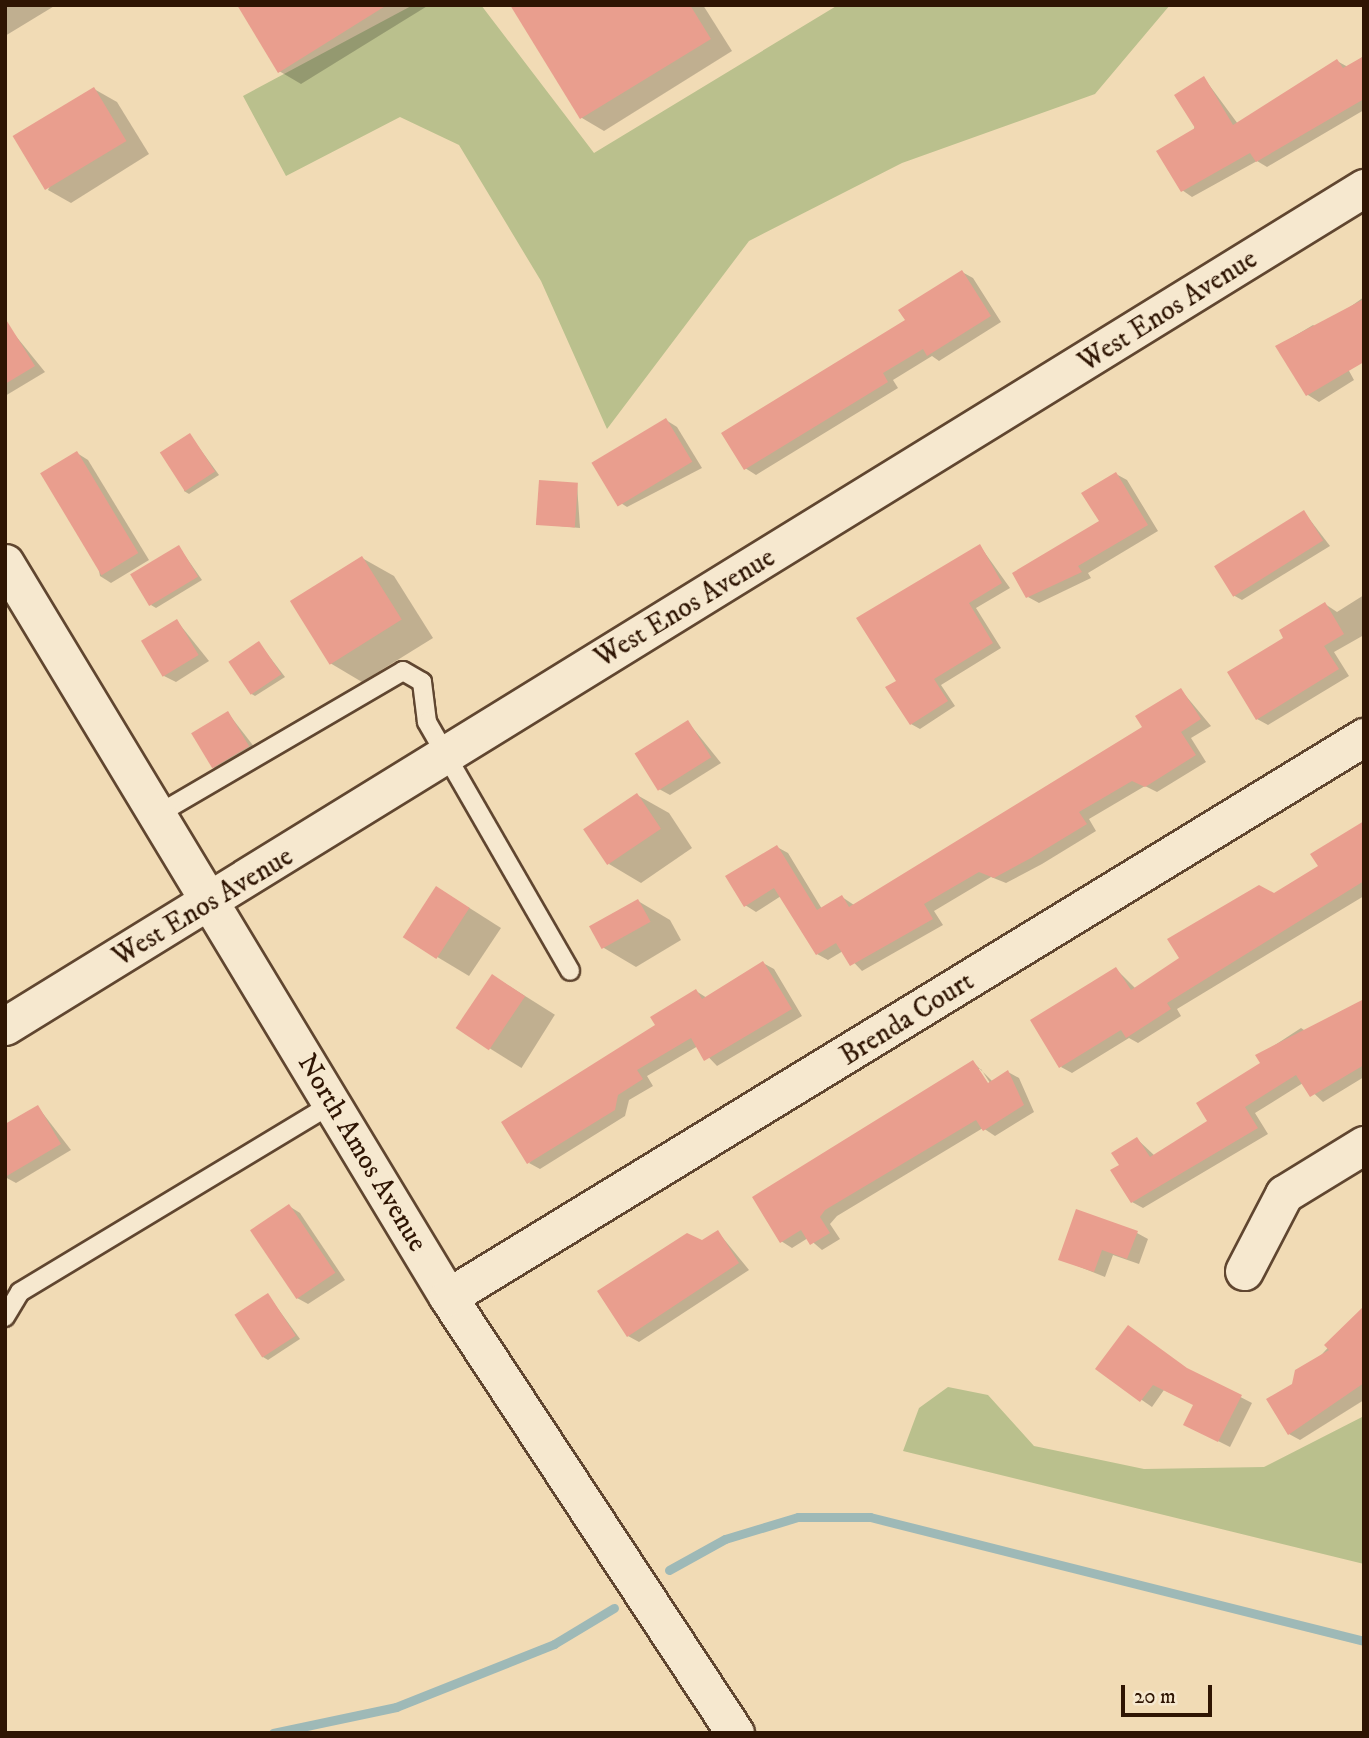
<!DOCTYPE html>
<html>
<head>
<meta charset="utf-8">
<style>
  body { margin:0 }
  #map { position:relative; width:1369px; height:1738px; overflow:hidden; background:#f1dbb5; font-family:"IM FELL DW Pica",serif }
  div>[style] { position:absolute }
  .green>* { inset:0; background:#bac08d }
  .shadow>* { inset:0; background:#0003; transform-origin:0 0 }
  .stream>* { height:9px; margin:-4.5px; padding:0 4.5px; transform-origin:4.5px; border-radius:4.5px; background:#9eb9b7 }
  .building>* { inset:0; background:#e99e8e; transform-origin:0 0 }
  .roads { filter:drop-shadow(2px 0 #604630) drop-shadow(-2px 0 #604630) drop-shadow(0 2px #604630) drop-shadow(0 -2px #604630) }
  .service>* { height:18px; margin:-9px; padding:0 9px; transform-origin:9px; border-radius:9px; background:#f6e8cf }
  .minor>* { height:37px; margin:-18.5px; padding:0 18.5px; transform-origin:18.5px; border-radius:18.5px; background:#f6e8cf }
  span { translate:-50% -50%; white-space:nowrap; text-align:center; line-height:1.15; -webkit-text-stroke:6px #f6e8cf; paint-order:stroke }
  .street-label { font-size:28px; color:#2f1503 }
  .frame { position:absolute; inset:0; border:7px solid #2f1503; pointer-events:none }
  .scale { position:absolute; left:1121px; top:1685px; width:91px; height:32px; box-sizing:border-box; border:4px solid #2f1503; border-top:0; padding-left:9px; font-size:21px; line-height:24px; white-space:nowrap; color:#2f1503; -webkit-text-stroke:5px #f6e8cf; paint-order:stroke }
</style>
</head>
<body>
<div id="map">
  <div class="green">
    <div style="clip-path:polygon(413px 5px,481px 5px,594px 153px,838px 5px,1170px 5px,1095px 94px,902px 163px,749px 241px,607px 429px,541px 281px,459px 145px,400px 117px,286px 176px,243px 96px)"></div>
    <div style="clip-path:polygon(948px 1387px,988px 1395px,1034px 1446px,1144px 1469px,1264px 1467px,1364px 1416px,1364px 1564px,903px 1451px,919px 1408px)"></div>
  </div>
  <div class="shadow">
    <div style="clip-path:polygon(5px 5px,56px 5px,5px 36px)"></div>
    <div style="clip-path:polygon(239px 5px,429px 5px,301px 84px,279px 71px)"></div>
    <div style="clip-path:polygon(512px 5px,703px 5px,732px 51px,604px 131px,582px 118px)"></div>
    <div style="clip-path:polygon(1364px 56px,1364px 110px,1267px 167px,1257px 161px,1192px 197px,1182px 190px,1204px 78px,1238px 124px,1337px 61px,1348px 67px)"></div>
    <div style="clip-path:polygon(94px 89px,117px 102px,149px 154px,71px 203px,48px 190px)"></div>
    <div style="clip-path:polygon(962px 272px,973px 278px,1001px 322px,939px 361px,932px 356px,893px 380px,898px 388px,756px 475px,745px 468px)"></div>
    <div style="clip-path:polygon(1364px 297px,1364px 359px,1348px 369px,1354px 380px,1319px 402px,1308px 395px,1278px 346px,1313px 325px,1319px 329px)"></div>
    <div style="clip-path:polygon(15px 335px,45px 372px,5px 396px,5px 340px)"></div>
    <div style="clip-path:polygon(666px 420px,677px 427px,702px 468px,627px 507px,616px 500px)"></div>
    <div style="clip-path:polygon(190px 435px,219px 475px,189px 494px,184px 491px)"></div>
    <div style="clip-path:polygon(77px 453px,88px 460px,149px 560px,111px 583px,100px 576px)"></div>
    <div style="clip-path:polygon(1116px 474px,1127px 480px,1158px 531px,1088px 573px,1091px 578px,1039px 603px,1028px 597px,1101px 522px)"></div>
    <div style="clip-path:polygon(577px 484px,580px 528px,538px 524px)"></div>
    <div style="clip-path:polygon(1304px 512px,1330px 546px,1242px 600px,1233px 595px)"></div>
    <div style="clip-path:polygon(980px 546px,1010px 588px,976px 608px,1001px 648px,941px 685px,955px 706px,920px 729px,911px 724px,898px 681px)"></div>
    <div style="clip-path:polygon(179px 547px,202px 580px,156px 608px,151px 605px)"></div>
    <div style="clip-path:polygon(362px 558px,394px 576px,433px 638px,362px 682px,330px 663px)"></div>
    <div style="clip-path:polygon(1364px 595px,1364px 635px,1334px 652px,1349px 676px,1268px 725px,1257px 719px,1286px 638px,1325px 604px,1337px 612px)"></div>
    <div style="clip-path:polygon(177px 621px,209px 661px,176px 682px,164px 676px)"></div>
    <div style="clip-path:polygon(259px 643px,285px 677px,255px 696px,250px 693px)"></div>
    <div style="clip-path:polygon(1181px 690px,1211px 726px,1191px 738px,1206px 762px,1157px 792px,1145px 786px,1089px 819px,1096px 831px,1042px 864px,1006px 883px,991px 877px,934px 911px,943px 925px,862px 971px,843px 951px,828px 960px,817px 954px,781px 896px,756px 912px,745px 905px,777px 847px,788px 853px,822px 909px,842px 897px,854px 905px,1145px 728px)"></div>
    <div style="clip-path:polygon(228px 713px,259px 753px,224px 774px,213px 767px)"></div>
    <div style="clip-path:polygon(688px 722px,721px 763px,670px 795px,659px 789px)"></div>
    <div style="clip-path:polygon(637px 795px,669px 813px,692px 848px,641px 883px,609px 864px)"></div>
    <div style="clip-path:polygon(1364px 823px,1364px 896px,1177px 1009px,1181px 1016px,1138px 1043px,1129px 1038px,1072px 1073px,1061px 1067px,1116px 969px,1136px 989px,1320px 867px)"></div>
    <div style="clip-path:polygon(638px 901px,670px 920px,681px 940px,636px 967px,604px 948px,592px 927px)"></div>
    <div style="clip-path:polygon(468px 907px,501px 928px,469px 976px,404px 937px)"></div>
    <div style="clip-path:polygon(763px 963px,774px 969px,802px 1016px,717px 1066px,698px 1046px,647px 1076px,653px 1086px,629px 1100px,625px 1116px,540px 1169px,529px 1163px,696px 991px,707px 998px)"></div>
    <div style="left:493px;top:976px;width:73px;height:63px;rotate:32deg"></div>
    <div style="clip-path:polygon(1364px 1006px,1364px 1077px,1323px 1102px,1303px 1083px,1255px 1113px,1268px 1134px,1143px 1208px,1132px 1202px,1121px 1165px,1137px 1139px,1155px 1156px,1210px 1122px,1262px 1064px,1258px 1056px,1301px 1028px,1310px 1034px)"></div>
    <div style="clip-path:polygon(evenodd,973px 1062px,993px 1082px,1008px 1072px,1019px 1078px,1034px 1112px,995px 1136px,983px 1128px,837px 1216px,830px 1224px,840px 1239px,822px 1250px,808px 1238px,792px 1248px,781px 1241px,973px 1062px,977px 1069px,981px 1069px,994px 1089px,991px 1091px,977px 1069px)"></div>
    <div style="clip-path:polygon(38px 1107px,71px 1150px,16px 1183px,5px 1177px,5px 1126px)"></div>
    <div style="clip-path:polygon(289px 1206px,300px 1213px,345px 1280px,308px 1304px,297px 1298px)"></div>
    <div style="clip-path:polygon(718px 1232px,749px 1270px,639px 1342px,628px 1336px,702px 1242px)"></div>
    <div style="clip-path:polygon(1137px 1233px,1148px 1239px,1139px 1264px,1113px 1255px,1105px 1277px,1060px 1259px)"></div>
    <div style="clip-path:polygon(268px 1295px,300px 1339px,268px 1360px,263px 1357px)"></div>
    <div style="clip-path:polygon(1364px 1308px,1364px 1400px,1300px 1440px,1289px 1434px,1294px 1385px)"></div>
    <div style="clip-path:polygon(1097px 1369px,1194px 1373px,1252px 1403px,1230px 1447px,1196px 1430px,1195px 1405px,1164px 1390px,1152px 1407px)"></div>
  </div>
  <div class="stream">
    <div style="left:669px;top:1570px;width:64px;rotate:-29deg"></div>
    <div style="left:725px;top:1539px;width:76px;rotate:-16.8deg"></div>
    <div style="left:798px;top:1517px;width:72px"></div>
    <div style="left:870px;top:1517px;width:509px;rotate:14.09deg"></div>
    <div style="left:273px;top:1733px;width:126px;rotate:-11.9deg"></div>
    <div style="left:396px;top:1707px;width:170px;rotate:-21.7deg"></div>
    <div style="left:554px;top:1644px;width:70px;rotate:-31deg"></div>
  </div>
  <div class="building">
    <div style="clip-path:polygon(237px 5px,387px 5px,278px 73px)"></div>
    <div style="clip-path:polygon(510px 5px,690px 5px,711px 39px,580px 119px)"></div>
    <div style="clip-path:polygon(1364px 56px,1364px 99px,1256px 162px,1250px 153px,1181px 192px,1156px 151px,1195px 128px,1174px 95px,1204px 76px,1233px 125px,1337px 59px,1343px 68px)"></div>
    <div style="left:94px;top:87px;width:63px;height:95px;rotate:59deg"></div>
    <div style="clip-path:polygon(962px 270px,991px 316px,927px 356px,923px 349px,883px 373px,888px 382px,744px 470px,721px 433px,905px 320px,898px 310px)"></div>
    <div style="clip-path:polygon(1364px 299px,1364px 362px,1306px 396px,1275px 346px)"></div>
    <div style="clip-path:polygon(5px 318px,35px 366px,5px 384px)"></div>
    <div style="left:666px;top:418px;width:51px;height:87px;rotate:59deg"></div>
    <div style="left:190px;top:433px;width:46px;height:36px;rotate:57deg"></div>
    <div style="left:77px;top:451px;width:119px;height:43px;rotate:59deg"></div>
    <div style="clip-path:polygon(1116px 472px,1148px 525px,1078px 566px,1082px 572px,1026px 598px,1012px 573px,1099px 521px,1081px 493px)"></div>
    <div style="left:539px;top:480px;width:39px;height:45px;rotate:4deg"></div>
    <div style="left:1304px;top:510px;width:36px;height:106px;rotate:58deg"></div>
    <div style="clip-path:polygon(980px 544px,1002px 583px,969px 603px,993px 643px,934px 679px,948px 701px,910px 725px,885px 687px,896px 681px,856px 618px)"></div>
    <div style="left:179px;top:545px;width:37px;height:57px;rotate:59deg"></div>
    <div style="left:362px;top:556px;width:75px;height:85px;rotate:58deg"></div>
    <div style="clip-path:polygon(1325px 602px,1344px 634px,1324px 646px,1339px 669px,1256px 720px,1227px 672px,1283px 638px,1279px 630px)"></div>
    <div style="left:177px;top:619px;width:42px;height:42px;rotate:59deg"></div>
    <div style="left:259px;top:641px;width:40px;height:37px;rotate:56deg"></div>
    <div style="clip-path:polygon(1181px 688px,1201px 719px,1181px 732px,1196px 755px,1145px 787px,1132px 781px,1079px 812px,1087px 824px,1031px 858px,994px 878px,979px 872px,924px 904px,933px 919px,850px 966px,836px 943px,816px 955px,774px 888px,744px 907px,725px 876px,777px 845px,817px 910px,842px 895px,849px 907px,1142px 727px,1135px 716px)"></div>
    <div style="left:228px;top:711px;width:41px;height:43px;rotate:59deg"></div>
    <div style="left:688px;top:720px;width:44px;height:63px;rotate:58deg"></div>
    <div style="left:637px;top:793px;width:43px;height:65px;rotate:56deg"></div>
    <div style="clip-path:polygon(1364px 821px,1364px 881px,1167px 1003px,1171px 1009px,1126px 1038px,1121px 1030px,1059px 1068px,1030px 1020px,1116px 967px,1131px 990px,1179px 958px,1167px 939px,1259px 885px,1274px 893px,1318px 866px,1310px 854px)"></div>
    <div style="left:436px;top:886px;width:40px;height:61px;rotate:33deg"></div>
    <div style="left:638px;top:899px;width:26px;height:56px;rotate:61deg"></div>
    <div style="clip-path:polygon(763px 961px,792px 1009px,704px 1061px,691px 1038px,637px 1070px,643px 1079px,618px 1095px,615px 1110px,527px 1164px,501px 1122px,655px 1025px,650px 1017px,696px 989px,702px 999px)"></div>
    <div style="left:492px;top:974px;width:40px;height:65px;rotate:34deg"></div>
    <div style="clip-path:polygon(1364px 999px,1364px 1065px,1310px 1097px,1296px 1075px,1245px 1107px,1258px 1128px,1131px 1203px,1110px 1170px,1119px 1165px,1111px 1153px,1137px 1137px,1150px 1157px,1207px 1121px,1196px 1103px,1260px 1063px,1255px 1055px)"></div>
    <div style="clip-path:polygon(973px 1060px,988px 1083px,1008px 1070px,1024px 1105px,983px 1131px,976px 1120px,825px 1210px,820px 1217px,830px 1233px,810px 1245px,801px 1230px,780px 1243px,752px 1197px)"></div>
    <div style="clip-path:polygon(38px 1105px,61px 1144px,5px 1177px,5px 1124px)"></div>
    <div style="left:289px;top:1204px;width:83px;height:47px;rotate:56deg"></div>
    <div style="clip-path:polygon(1076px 1209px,1138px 1231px,1127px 1259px,1102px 1250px,1094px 1272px,1058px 1260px)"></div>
    <div style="clip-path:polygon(718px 1230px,739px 1263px,627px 1337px,597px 1291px,687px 1233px,702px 1240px)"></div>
    <div style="left:268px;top:1293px;width:51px;height:40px;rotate:57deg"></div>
    <div style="clip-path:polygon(1364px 1306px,1364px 1383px,1288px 1435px,1266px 1399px,1292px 1384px,1295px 1370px,1329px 1350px,1324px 1345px)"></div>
    <div style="clip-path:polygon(1128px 1325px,1187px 1368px,1242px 1395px,1218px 1442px,1183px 1425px,1193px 1405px,1153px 1385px,1140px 1402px,1095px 1369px)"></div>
  </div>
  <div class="roads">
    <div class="service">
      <div style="left:160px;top:813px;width:281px;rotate:-30.3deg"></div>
      <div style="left:403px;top:671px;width:22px;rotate:30deg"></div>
      <div style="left:422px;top:682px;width:40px;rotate:82.9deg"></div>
      <div style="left:427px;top:722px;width:287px;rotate:60.1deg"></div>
      <div style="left:5px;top:1317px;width:29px;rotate:-59deg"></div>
      <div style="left:20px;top:1292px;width:366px;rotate:-31.1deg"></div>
    </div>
    <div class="minor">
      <div style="left:5px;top:563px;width:857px;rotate:58.89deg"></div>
      <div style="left:448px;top:1297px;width:522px;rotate:56.64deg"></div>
      <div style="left:5px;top:1026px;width:1597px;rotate:-31.66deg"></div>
      <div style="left:1244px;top:1271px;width:87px;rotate:-62.5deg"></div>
      <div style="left:1284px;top:1194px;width:94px;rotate:-31.5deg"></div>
      <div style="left:448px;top:1297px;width:1074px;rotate:-31.44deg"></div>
    </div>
  </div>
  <div class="street-label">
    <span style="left:1168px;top:311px;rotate:-32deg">West Enos Avenue</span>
    <span style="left:685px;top:608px;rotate:-31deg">West Enos Avenue</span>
    <span style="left:203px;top:907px;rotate:-31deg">West Enos Avenue</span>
    <span style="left:907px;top:1019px;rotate:-32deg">Brenda Court</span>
    <span style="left:362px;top:1153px;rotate:59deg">North Amos Avenue</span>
  </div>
  <div class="frame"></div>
  <div class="scale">20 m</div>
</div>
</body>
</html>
